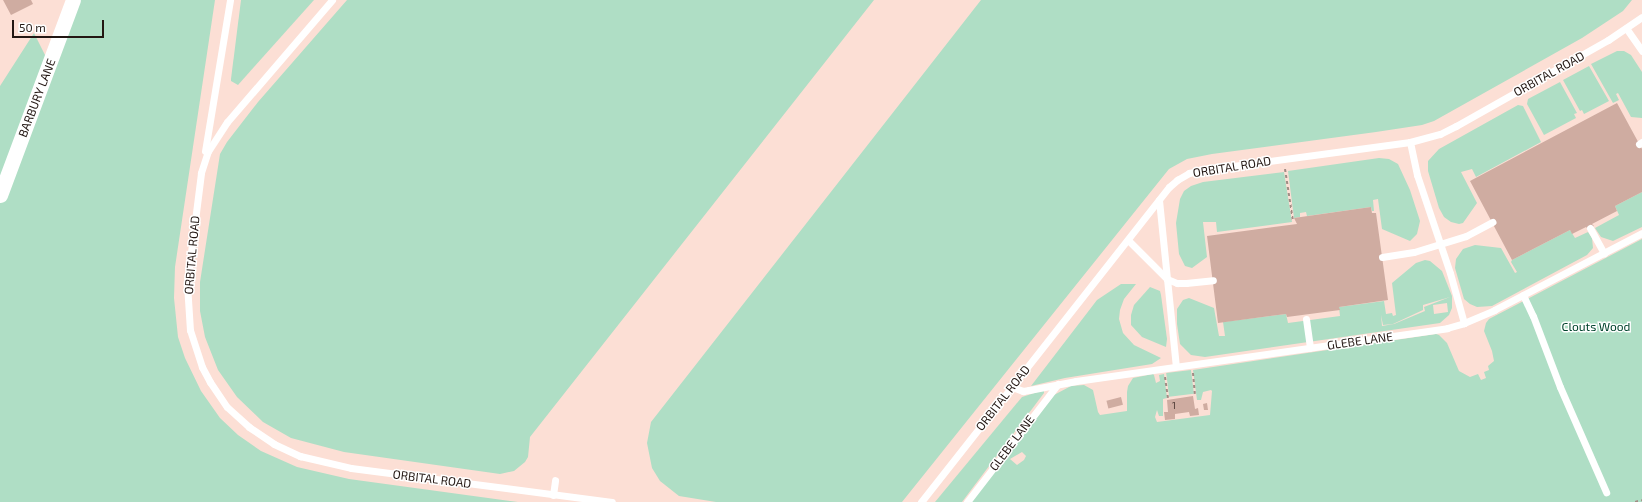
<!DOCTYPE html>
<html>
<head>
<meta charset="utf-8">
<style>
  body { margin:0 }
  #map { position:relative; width:1642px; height:502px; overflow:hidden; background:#fcdfd5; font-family:"Exo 2",sans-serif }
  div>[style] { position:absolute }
  .green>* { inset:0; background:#afdec5; transform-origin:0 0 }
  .building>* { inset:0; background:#cfaca1; transform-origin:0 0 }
  .path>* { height:2px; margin-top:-1px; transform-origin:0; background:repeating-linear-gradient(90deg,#a18c84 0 3px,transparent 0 6px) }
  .service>* { height:7px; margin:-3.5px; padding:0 3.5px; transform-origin:3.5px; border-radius:3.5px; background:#fff }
  .minor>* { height:15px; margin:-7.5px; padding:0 7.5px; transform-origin:7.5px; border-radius:7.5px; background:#fff }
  span { translate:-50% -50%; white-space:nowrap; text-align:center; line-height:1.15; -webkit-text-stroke:3px #fff; paint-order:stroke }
  .number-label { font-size:10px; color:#4e3c36 }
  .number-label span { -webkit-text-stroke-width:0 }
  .street-label { font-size:12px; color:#231713 }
  .park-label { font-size:12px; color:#00432c }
  .scale { position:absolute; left:12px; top:20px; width:92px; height:18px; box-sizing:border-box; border:2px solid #231713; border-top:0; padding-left:5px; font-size:12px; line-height:14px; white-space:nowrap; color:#231713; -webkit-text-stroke:3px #fff; paint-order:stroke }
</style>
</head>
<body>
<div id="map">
  <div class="green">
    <div style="clip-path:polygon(80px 0,215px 0,175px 267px,174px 298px,178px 337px,185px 358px,201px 391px,220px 418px,238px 435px,261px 451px,297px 467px,349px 479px,518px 502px,0 502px,0 86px,34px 33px,46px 57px,58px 60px)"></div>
    <div style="clip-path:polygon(241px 0,314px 0,238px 85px,231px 81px,231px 79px)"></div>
    <div style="clip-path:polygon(347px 0,874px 0,530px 437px,528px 457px,525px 462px,514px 471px,500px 474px,344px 452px,291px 438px,263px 422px,237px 397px,218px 370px,205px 337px,200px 311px,200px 282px,220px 154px,227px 142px,258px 102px)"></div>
    <div style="clip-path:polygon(981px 0,1632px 0,1623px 11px,1582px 38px,1434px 121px,1422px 125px,1376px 132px,1212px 154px,1187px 159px,1169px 169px,902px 502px,716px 502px,679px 496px,660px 481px,652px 468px,647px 443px,651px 422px)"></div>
    <div style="clip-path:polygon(1617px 51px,1624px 51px,1631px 55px,1642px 72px,1642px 118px,1631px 117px,1618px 93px,1616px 94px,1619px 100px,1613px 103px,1591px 64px)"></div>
    <div style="clip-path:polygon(1589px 66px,1609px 101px,1584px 114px,1582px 110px,1580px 111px,1563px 80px)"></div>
    <div style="clip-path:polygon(1560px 82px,1577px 113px,1574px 114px,1576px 118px,1544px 135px,1527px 104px,1528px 99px)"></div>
    <div style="clip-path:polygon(1518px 105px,1523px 106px,1541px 142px,1476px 177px,1472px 169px,1461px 172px,1477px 203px,1463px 223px,1459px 224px,1451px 222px,1444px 217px,1439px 208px,1428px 171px,1428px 161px,1439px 149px)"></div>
    <div style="clip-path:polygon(1379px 158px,1389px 159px,1398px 164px,1410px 190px,1420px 221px,1417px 234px,1410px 241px,1382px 229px,1378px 199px,1373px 200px,1374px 211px,1372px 211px,1371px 207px,1307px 216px,1306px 212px,1300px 213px,1300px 217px,1294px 218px,1288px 171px)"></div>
    <div style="clip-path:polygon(1284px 172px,1292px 222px,1217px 232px,1216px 222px,1203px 222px,1207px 257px,1192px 268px,1185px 266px,1179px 254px,1176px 223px,1180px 199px,1184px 191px,1191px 186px,1203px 182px)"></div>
    <div style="clip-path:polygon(1642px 192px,1642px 227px,1613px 241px,1601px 237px,1595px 228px,1619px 215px,1615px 206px)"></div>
    <div style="clip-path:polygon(1570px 230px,1575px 238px,1588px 232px,1592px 238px,1593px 248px,1587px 255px,1492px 306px,1477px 307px,1470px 304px,1464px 299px,1455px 268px,1456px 259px,1463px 249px,1475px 245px,1501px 248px,1515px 273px,1517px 272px,1511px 262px,1512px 260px)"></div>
    <div style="clip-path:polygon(evenodd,1642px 239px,1642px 502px,971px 502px,1054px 395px,1071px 386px,1084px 385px,1093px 390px,1098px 412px,1100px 415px,1127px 411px,1127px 392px,1128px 386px,1133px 378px,1153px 374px,1154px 375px,1156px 383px,1160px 381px,1159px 375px,1164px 374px,1167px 398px,1163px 399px,1163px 416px,1159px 416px,1157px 410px,1155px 417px,1157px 422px,1210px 415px,1212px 391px,1211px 390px,1203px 392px,1201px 400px,1197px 400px,1193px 370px,1436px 334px,1439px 335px,1447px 343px,1459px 371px,1470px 377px,1478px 374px,1481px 380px,1486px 378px,1484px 372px,1489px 370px,1488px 366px,1494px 361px,1492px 351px,1484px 331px,1486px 323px,1489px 319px,1642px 239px,1022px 452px,1026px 456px,1024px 460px,1017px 465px,1010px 459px,1022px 452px)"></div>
    <div style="clip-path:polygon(evenodd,1425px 260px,1430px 261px,1442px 271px,1452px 296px,1452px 308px,1449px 315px,1440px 323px,1205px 357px,1191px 355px,1180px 344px,1177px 324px,1177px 309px,1183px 300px,1189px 298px,1214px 308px,1219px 336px,1225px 336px,1223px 322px,1286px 314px,1288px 323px,1340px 316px,1339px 307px,1384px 301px,1386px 314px,1392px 313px,1393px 316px,1396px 315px,1392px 283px,1416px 263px,1425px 260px,1450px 297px,1424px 307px,1425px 311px,1394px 324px,1382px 326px,1381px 315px,1383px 325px,1393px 324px,1423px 310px,1423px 305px,1450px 297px,1425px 260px,1447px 303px,1448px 312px,1434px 314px,1433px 305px,1447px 303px)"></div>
    <div style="clip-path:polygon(1121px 284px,1136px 284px,1124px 299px,1120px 310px,1119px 319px,1123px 333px,1134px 345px,1161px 358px,1152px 364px,1065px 378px,1031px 386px,1097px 300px)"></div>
    <div style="clip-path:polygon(1150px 287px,1160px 291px,1161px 295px,1167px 339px,1166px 347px,1142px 337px,1131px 325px,1131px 315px,1134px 305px)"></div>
    <div style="left:1191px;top:370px;width:24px;height:25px;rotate:83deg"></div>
    <div style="clip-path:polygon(1044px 390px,1044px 393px,962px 502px,935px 502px,1022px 397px)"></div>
  </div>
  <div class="building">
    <div style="clip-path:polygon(3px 0,31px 0,33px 4px,11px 15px)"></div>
    <div style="clip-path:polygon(1617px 103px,1642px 149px,1642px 192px,1615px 206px,1617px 211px,1592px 224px,1594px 226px,1588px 229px,1586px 227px,1572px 234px,1570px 230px,1512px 260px,1470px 181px)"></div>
    <div style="clip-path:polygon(1371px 207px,1372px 213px,1376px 213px,1388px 300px,1339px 307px,1340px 310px,1287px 317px,1286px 314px,1218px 323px,1207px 236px,1297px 224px,1294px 218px)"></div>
    <div style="clip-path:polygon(1193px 396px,1195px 409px,1198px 408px,1199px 415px,1190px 416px,1189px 412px,1175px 414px,1175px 419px,1165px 420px,1164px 412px,1168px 412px,1167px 400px)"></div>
    <div style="left:1121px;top:397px;width:8px;height:15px;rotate:76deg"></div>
    <div style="clip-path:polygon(1207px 403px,1208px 410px,1204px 410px,1203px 404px)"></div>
  </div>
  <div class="path">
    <div style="left:1285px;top:169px;width:53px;rotate:81.3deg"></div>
    <div style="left:1193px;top:373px;width:21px;rotate:85deg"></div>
    <div style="left:1165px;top:377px;width:21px;rotate:82deg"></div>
    <div style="left:1635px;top:502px;width:7px;rotate:-16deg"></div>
  </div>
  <div class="service">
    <div style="left:332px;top:0;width:161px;rotate:130.7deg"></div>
    <div style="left:227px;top:122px;width:35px;rotate:123deg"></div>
    <div style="left:208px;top:151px;width:23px;rotate:108deg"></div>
    <div style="left:201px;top:173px;width:112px;rotate:97.2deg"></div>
    <div style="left:187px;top:284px;width:46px;rotate:86.3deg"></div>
    <div style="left:190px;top:330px;width:39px;rotate:72deg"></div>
    <div style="left:202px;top:367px;width:17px;rotate:62deg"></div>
    <div style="left:210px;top:382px;width:30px;rotate:56deg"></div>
    <div style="left:227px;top:407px;width:30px;rotate:42deg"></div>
    <div style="left:249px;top:427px;width:30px;rotate:34deg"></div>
    <div style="left:274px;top:444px;width:29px;rotate:25deg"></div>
    <div style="left:300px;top:456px;width:52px;rotate:13.2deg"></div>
    <div style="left:351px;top:468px;width:263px;rotate:7.4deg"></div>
    <div style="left:1626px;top:28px;width:28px;rotate:55deg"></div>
    <div style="left:1410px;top:142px;width:34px;rotate:78deg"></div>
    <div style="left:1417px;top:175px;width:103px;rotate:71.4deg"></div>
    <div style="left:1450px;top:273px;width:52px;rotate:74.4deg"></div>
    <div style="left:1639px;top:144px;width:4px;rotate:-34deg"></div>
    <div style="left:205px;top:151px;width:153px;rotate:-80.6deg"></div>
    <div style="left:1159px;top:200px;width:167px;rotate:84.2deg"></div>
    <div style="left:1590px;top:228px;width:29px;rotate:61deg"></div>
    <div style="left:1128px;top:240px;width:55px;rotate:45deg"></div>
    <div style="left:1167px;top:279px;width:11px;rotate:22deg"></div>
    <div style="left:1177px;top:283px;width:9px"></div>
    <div style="left:1186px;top:283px;width:27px;rotate:-6deg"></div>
    <div style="left:1382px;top:257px;width:32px;rotate:-9deg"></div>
    <div style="left:1414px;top:252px;width:54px;rotate:-17.1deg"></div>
    <div style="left:1466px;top:236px;width:30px;rotate:-28deg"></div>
    <div style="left:1523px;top:295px;width:23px;rotate:65deg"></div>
    <div style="left:1533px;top:316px;width:76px;rotate:69.2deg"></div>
    <div style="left:1560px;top:387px;width:115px;rotate:66.3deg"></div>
    <div style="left:1306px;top:319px;width:29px;rotate:82deg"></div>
    <div style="left:1012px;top:387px;width:12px;rotate:20deg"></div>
    <div style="left:1023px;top:391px;width:6px;rotate:-9deg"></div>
    <div style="left:1029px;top:390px;width:48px;rotate:-10.8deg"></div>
    <div style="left:1076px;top:381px;width:375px;rotate:-8.1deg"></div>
    <div style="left:1447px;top:328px;width:18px;rotate:-16deg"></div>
    <div style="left:1464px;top:323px;width:33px;rotate:-23deg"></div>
    <div style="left:1494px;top:310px;width:167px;rotate:-27.5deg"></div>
    <div style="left:553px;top:495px;width:15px;rotate:-82deg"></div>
    <div style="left:921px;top:502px;width:401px;rotate:-51.8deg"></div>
    <div style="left:1169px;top:187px;width:11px;rotate:-41deg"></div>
    <div style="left:1177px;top:180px;width:14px;rotate:-30deg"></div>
    <div style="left:1189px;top:173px;width:14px;rotate:-12deg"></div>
    <div style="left:1203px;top:170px;width:209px;rotate:-7.7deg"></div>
    <div style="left:1410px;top:142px;width:31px;rotate:-15deg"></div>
    <div style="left:1440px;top:134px;width:18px;rotate:-27deg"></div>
    <div style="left:1456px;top:126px;width:175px;rotate:-29.5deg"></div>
    <div style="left:1608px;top:40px;width:41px;rotate:-34.1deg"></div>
    <div style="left:967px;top:502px;width:149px;rotate:-52.4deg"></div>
  </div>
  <div class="minor">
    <div style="left:0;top:195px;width:208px;rotate:-69.5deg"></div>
  </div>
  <div class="number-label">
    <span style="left:1174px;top:406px">1</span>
  </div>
  <div class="street-label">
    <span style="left:1549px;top:74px;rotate:-29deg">ORBITAL ROAD</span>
    <span style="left:37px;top:98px;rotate:-69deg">BARBURY LANE</span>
    <span style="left:1232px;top:167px;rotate:-9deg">ORBITAL ROAD</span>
    <span style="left:192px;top:255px;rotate:-85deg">ORBITAL ROAD</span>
    <span style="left:1360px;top:341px;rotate:-8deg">GLEBE LANE</span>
    <span style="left:1003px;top:398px;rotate:-52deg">ORBITAL ROAD</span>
    <span style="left:1012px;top:443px;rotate:-53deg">GLEBE LANE</span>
    <span style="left:432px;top:479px;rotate:7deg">ORBITAL ROAD</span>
  </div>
  <div class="park-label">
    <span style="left:1596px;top:327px">Clouts Wood</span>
  </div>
  <div class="scale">50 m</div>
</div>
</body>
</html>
